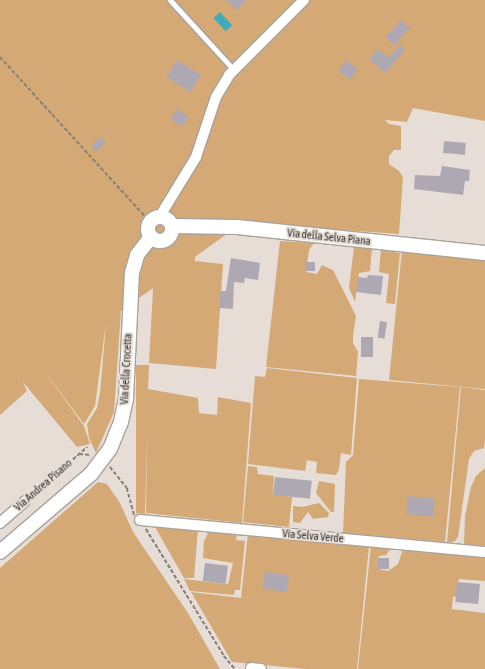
<!DOCTYPE html>
<html>
<head>
<meta charset="utf-8">
<style>
  body { margin:0 }
  #map { position:relative; width:485px; height:669px; overflow:hidden; background:#e6ded6; font-family:"Asap Condensed",sans-serif }
  div>[style] { position:absolute }
  .green>* { inset:0; background:#d4a976 }
  .water>* { inset:0; background:#41abbb; transform-origin:0 0 }
  .building>* { inset:0; background:#aea8b2; transform-origin:0 0 }
  .path>* { height:1.5px; margin-top:-0.75px; transform-origin:0; background:repeating-linear-gradient(90deg,#85807a 0 4px,transparent 0 6px) }
  .roads { filter:drop-shadow(1px 0 #a9a29a) drop-shadow(-1px 0 #a9a29a) drop-shadow(0 1px #a9a29a) drop-shadow(0 -1px #a9a29a) }
  .lane>* { height:5px; margin:-2.5px; padding:0 2.5px; transform-origin:2.5px; border-radius:2.5px; background:#fff }
  .street>* { height:10px; margin:-5px; padding:0 5px; transform-origin:5px; border-radius:5px; background:#fff }
  .secondary>* { height:14px; margin:-7px; padding:0 7px; transform-origin:7px; border-radius:7px; background:#fff }
  .secondary>.ring { margin:-7px; padding:0; box-sizing:content-box; background:none; border:14px solid #fff; border-radius:50% }
  span { translate:-50% -50%; white-space:nowrap; text-align:center; line-height:1.15; -webkit-text-stroke:4px #e6ded6; paint-order:stroke }
  .street-label { font-size:11px; color:#33312d }
</style>
</head>
<body>
<div id="map">
  <div class="green">
    <div style="clip-path:polygon(0 0,485px 0,485px 121px,413px 108px,407px 122px,385px 120px,389px 124px,401px 126px,401px 150px,394px 150px,389px 156px,389px 164px,399px 171px,403px 177px,399px 234px,242px 223px,195px 257px,195px 261px,223px 264px,216px 369px,149px 363px,153px 288px,121px 311px,114px 412px,96px 453px,89px 438px,87px 424px,97px 408px,100px 393px,106px 323px,95px 406px,84px 424px,42px 368px,84px 426px,90px 444px,77px 447px,23px 382px,27px 391px,0 415px)"></div>
    <div style="clip-path:polygon(280px 241px,314px 243px,309px 250px,306px 272px,317px 274px,322px 265px,333px 270px,356px 316px,353px 336px,353px 343px,358px 352px,356px 376px,266px 367px)"></div>
    <div style="clip-path:polygon(354px 247px,372px 249px,370px 271px,359px 273px,355px 302px,349px 288px)"></div>
    <div style="clip-path:polygon(381px 250px,400px 253px,395px 304px,386px 303px,389px 274px,379px 272px)"></div>
    <div style="clip-path:polygon(402px 250px,485px 259px,485px 389px,389px 380px)"></div>
    <div style="clip-path:polygon(136px 365px,149px 365px,148px 389px,198px 398px,199px 413px,217px 415px,218px 397px,251px 403px,242px 523px,146px 513px,147px 436px,145px 514px,136px 513px)"></div>
    <div style="clip-path:polygon(267px 368px,357px 378px,351px 455px,341px 453px,339px 469px,336px 475px,316px 473px,317px 462px,307px 460px,305px 471px,248px 464px,255px 376px,265px 377px)"></div>
    <div style="clip-path:polygon(359px 379px,460px 387px,445px 542px,343px 533px,346px 462px,353px 455px)"></div>
    <div style="clip-path:polygon(461px 387px,485px 390px,485px 440px,484px 448px,474px 451px,469px 459px,458px 537px,454px 542px,447px 542px)"></div>
    <div style="clip-path:polygon(248px 466px,257px 467px,258px 474px,274px 476px,273px 494px,292px 497px,289px 527px,243px 522px)"></div>
    <div style="clip-path:polygon(485px 468px,485px 546px,464px 544px,465px 516px,471px 487px,476px 476px)"></div>
    <div style="clip-path:polygon(319px 481px,335px 484px,334px 512px,331px 512px,316px 493px)"></div>
    <div style="clip-path:polygon(98px 482px,107px 484px,120px 503px,133px 532px,188px 613px,220px 669px,0 669px,0 568px)"></div>
    <div style="clip-path:polygon(319px 503px,329px 513px,328px 517px,313px 519px,308px 512px,300px 523px,293px 522px,293px 506px,302px 507px)"></div>
    <div style="clip-path:polygon(155px 527px,198px 529px,194px 578px,184px 578px)"></div>
    <div style="clip-path:polygon(209px 531px,237px 534px,236px 540px,245px 541px,240px 590px,235px 590px,234px 595px,190px 591px,184px 579px,228px 584px,233px 563px,203px 558px,204px 541px)"></div>
    <div style="clip-path:polygon(248px 533px,369px 546px,357px 669px,305px 669px,232px 662px,191px 592px,241px 598px)"></div>
    <div style="clip-path:polygon(371px 545px,391px 548px,386px 555px,379px 556px,378px 569px,388px 571px,398px 564px,403px 549px,485px 558px,485px 581px,459px 579px,456px 596px,453px 597px,452px 609px,485px 613px,485px 669px,358px 669px)"></div>
  </div>
  <div class="water">
    <div style="left:220px;top:12px;width:18px;height:9px;rotate:47deg"></div>
  </div>
  <div class="building">
    <div style="clip-path:polygon(226px 0,247px 0,237px 10px)"></div>
    <div style="left:401px;top:20px;width:12px;height:23px;rotate:42deg"></div>
    <div style="clip-path:polygon(400px 45px,405px 50px,385px 73px,369px 59px,378px 49px,389px 58px)"></div>
    <div style="left:177px;top:60px;width:28px;height:20px;rotate:32deg"></div>
    <div style="left:347px;top:60px;width:15px;height:13px;rotate:42deg"></div>
    <div style="left:177px;top:109px;width:14px;height:12px;rotate:34deg"></div>
    <div style="left:100px;top:137px;width:8px;height:13px;rotate:45deg"></div>
    <div style="left:444px;top:141px;width:22px;height:12px;rotate:5deg"></div>
    <div style="clip-path:polygon(442px 166px,470px 170px,469px 181px,465px 181px,463px 195px,414px 189px,415px 175px,440px 176px)"></div>
    <div style="clip-path:polygon(231px 258px,260px 263px,258px 280px,245px 278px,244px 283px,234px 282px,233px 309px,220px 308px,220px 291px,226px 291px)"></div>
    <div style="left:305px;top:262px;width:10px;height:9px"></div>
    <div style="clip-path:polygon(368px 275px,383px 276px,381px 295px,356px 292px,358px 277px,367px 278px)"></div>
    <div style="left:380px;top:321px;width:7px;height:17px;rotate:8deg"></div>
    <div style="left:361px;top:337px;width:12px;height:20px"></div>
    <div style="left:275px;top:477px;width:37px;height:18px;rotate:6deg"></div>
    <div style="left:408px;top:496px;width:27px;height:18px;rotate:6deg"></div>
    <div style="left:378px;top:558px;width:11px;height:11px"></div>
    <div style="left:205px;top:563px;width:23px;height:18px;rotate:7deg"></div>
    <div style="left:265px;top:572px;width:24px;height:17px;rotate:7deg"></div>
    <div style="left:457px;top:582px;width:23px;height:20px;rotate:5deg"></div>
  </div>
  <div class="path">
    <div style="left:0;top:57px;width:223px;rotate:47.7deg"></div>
    <div style="left:79px;top:454px;width:12px;rotate:5deg"></div>
    <div style="left:110px;top:467px;width:27px;rotate:51deg"></div>
    <div style="left:127px;top:488px;width:28px;rotate:75deg"></div>
    <div style="left:32px;top:495px;width:73px;rotate:-41.1deg"></div>
    <div style="left:146px;top:529px;width:149px;rotate:58.4deg"></div>
    <div style="left:224px;top:656px;width:17px;rotate:50deg"></div>
  </div>
  <div class="roads">
    <div class="lane">
      <div style="left:170px;top:0;width:93px;rotate:47.6deg"></div>
    </div>
    <div class="street">
      <div style="left:160px;top:216px;width:69px;rotate:-58.6deg"></div>
      <div style="left:196px;top:157px;width:63px;rotate:-71.6deg"></div>
      <div style="left:216px;top:97px;width:26px;rotate:-59deg"></div>
      <div style="left:229px;top:75px;width:106px;rotate:-45deg"></div>
      <div style="left:140px;top:520px;width:346px;rotate:5.3deg"></div>
      <div style="left:0;top:523px;width:33px;rotate:-41deg"></div>
      <div style="left:251px;top:668px;width:10px;rotate:6deg"></div>
    </div>
    <div class="secondary">
      <div class="ring" style="left:148px;top:217px;width:10px;height:10px"></div>
      <div style="left:173px;top:226px;width:64px;rotate:0.9deg"></div>
      <div style="left:237px;top:227px;width:249px;rotate:6deg"></div>
      <div style="left:0;top:552px;width:120px;rotate:-40.6deg"></div>
      <div style="left:91px;top:474px;width:31px;rotate:-53deg"></div>
      <div style="left:110px;top:449px;width:29px;rotate:-68deg"></div>
      <div style="left:121px;top:422px;width:24px;rotate:-78deg"></div>
      <div style="left:126px;top:399px;width:126px;rotate:-87.3deg"></div>
      <div style="left:132px;top:273px;width:19px;rotate:-74deg"></div>
      <div style="left:137px;top:255px;width:23px;rotate:-52deg"></div>
    </div>
  </div>
  <div class="street-label">
    <span style="left:329px;top:237px;rotate:6deg">Via della Selva Piana</span>
    <span style="left:126px;top:369px;rotate:-87deg">Via della Crocetta</span>
    <span style="left:43px;top:485px;rotate:-41deg">Via Andrea Pisano</span>
    <span style="left:313px;top:536px;rotate:5deg">Via Selva Verde</span>
  </div>
</div>
</body>
</html>
